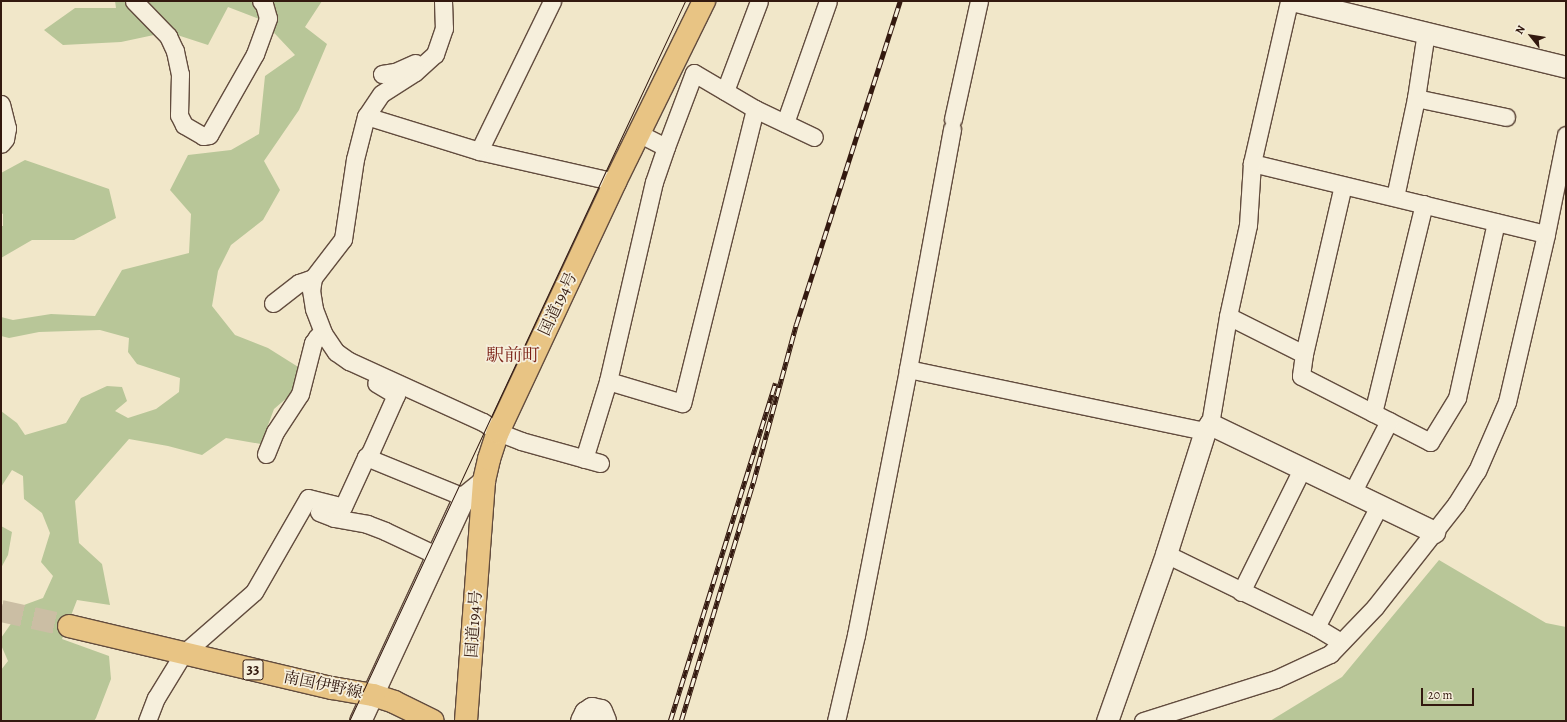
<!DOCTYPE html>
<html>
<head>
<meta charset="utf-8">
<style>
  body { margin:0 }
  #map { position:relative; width:1567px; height:722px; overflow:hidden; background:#f1e7c9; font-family:Alegreya,"Noto Serif JP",serif }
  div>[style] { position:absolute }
  .green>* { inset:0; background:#b8c698 }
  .primary-tunnel>* { height:22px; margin-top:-11px; transform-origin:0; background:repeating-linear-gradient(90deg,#cbbea4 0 22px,transparent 0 33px) }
  .roads { filter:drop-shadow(1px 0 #624c3e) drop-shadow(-1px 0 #624c3e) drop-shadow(0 1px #624c3e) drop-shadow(0 -1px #624c3e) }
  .minor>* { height:17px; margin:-8.5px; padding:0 8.5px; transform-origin:8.5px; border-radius:8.5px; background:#f6efdc }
  .tertiary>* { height:21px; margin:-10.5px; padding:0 10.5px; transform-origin:10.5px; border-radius:10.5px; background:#f6efdc }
  .secondary>* { height:22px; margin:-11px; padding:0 11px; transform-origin:11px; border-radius:11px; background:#f6efdc }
  .primary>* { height:22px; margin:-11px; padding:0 11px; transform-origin:11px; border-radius:11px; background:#e8c484 }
  .trunk>* { height:22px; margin:-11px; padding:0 11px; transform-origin:11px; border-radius:11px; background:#e8c484 }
  .tram>* { height:1px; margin:-0.5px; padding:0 0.5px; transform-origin:0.5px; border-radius:0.5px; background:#33190f }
  .rail>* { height:4.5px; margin-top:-2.25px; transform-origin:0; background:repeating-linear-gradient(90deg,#f6efdc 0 9px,#33190f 0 18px); box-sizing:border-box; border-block:1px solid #33190f }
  span { translate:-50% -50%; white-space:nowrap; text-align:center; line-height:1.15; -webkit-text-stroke:3.5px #f6efdc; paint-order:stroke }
  .shield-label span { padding:1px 3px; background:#f6efdc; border:1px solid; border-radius:3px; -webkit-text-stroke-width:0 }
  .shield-label { font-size:15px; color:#33190f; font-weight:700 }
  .street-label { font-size:16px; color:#33190f }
  .quarter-label { font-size:18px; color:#7a1f14 }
  .frame { position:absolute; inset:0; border:2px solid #33190f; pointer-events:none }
  .north { position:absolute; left:1511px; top:16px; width:40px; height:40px; -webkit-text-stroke:3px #f6efdc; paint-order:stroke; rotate:300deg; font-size:11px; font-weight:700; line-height:16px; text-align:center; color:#33190f }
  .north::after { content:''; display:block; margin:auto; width:14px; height:18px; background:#33190f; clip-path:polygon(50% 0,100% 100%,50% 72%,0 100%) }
  .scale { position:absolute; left:1421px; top:688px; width:53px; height:18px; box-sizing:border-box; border:2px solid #33190f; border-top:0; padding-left:5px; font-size:12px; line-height:14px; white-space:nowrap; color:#33190f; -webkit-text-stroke:3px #f6efdc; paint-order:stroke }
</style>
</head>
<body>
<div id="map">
  <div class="green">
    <div style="clip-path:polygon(115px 1px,322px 1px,305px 27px,327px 44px,299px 110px,264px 161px,280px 190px,263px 220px,231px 245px,218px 271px,212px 306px,235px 335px,268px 348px,303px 370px,296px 390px,274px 409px,261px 444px,226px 438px,202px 455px,168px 446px,129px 439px,107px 464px,75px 501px,79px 543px,102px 564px,110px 605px,77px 600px,62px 639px,109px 656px,111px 679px,96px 718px,94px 721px,1px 721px,1px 670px,8px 661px,1px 645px,1px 638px,24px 605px,43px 598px,53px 576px,41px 562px,50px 533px,42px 513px,24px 499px,23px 476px,12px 470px,1px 487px,1px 411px,17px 423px,25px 435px,66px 423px,81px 398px,107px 386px,122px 387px,127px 401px,115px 411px,128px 418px,156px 409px,179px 392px,180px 378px,137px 364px,128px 352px,129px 338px,100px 330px,39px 332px,9px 338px,1px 336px,1px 317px,13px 320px,51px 314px,95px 316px,122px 270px,189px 253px,191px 214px,170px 190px,188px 155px,231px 150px,259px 134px,265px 76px,295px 55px,262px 20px,228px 7px,208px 45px,168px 32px,121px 42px,63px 45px,44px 30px,75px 8px,116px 8px)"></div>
    <div style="clip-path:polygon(25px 160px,109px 189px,116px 218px,74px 240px,32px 240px,1px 258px,1px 226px,3px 226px,3px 214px,1px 213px,1px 173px)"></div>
    <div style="clip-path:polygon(1px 526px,12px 532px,8px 555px,1px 568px)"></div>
    <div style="clip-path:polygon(1439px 560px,1546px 623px,1566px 627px,1566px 721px,1270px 721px,1342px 677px)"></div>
  </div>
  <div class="primary-tunnel">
    <div style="left:1px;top:611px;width:70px;rotate:12.4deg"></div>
  </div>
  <div class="roads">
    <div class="minor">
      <div style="left:134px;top:1px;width:49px;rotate:45.8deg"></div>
      <div style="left:168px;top:36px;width:17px;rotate:65deg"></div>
      <div style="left:175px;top:51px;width:24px;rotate:78deg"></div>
      <div style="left:180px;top:74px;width:41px;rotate:91.4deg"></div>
      <div style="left:179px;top:115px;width:11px;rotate:63deg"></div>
      <div style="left:184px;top:125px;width:22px;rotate:30deg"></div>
      <div style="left:203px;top:136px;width:6px;rotate:-9deg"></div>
      <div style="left:209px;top:135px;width:93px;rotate:-60.4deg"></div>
      <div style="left:255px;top:54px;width:38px;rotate:-70deg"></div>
      <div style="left:268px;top:18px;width:15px;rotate:-106deg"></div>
      <div style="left:264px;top:4px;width:4px;rotate:-135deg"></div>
      <div style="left:443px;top:1px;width:27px;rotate:88deg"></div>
      <div style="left:444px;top:28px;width:28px;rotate:109deg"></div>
      <div style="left:435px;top:54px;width:27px;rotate:138deg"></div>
      <div style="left:415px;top:72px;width:40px;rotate:147.1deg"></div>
      <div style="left:381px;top:94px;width:27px;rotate:124deg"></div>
      <div style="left:366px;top:116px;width:44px;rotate:104.3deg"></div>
      <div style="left:355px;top:159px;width:81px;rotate:98.5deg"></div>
      <div style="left:343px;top:239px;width:49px;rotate:127.6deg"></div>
      <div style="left:313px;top:278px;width:12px;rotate:99deg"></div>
      <div style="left:311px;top:290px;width:19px;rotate:81deg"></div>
      <div style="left:314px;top:309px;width:26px;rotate:69deg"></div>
      <div style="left:323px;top:333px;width:23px;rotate:56deg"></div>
      <div style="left:336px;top:352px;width:16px;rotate:35deg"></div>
      <div style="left:349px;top:361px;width:147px;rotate:24.5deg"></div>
      <div style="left:483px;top:422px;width:18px;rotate:34deg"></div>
      <div style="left:498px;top:432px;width:25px;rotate:21deg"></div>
      <div style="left:521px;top:441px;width:82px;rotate:15.6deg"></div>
      <div style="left:382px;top:74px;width:13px;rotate:-9deg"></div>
      <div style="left:395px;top:72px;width:22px;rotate:-24deg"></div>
      <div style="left:725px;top:91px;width:96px;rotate:-69.3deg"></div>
      <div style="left:1416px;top:98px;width:92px;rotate:11.9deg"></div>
      <div style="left:1px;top:104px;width:25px;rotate:76deg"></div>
      <div style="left:7px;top:128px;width:11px;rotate:100deg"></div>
      <div style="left:5px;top:139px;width:6px;rotate:129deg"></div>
      <div style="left:755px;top:109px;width:65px;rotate:25.4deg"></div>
      <div style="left:366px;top:116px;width:118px;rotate:17.2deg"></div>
      <div style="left:479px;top:151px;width:139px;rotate:12.8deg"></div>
      <div style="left:953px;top:119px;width:121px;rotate:-77.6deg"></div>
      <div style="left:785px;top:123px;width:129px;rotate:-70.6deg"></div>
      <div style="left:638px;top:133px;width:31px;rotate:27deg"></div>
      <div style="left:666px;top:147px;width:79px;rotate:-69.3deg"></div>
      <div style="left:694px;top:73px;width:71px;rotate:30.5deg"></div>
      <div style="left:755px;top:109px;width:303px;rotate:103.9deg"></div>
      <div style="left:682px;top:403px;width:77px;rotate:-163.4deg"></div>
      <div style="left:608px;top:381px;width:204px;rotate:-77deg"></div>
      <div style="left:654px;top:182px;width:37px;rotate:-71deg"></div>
      <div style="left:479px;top:151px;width:167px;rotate:-64deg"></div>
      <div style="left:1252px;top:163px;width:302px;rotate:13.6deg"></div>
      <div style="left:1395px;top:197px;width:101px;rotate:-78deg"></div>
      <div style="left:1416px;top:98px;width:67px;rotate:-81.4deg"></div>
      <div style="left:273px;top:303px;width:33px;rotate:-38deg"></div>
      <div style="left:299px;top:283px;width:15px;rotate:-20deg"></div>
      <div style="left:1228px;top:316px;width:85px;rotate:26.6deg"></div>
      <div style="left:1304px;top:354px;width:22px;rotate:98deg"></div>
      <div style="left:1301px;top:376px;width:145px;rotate:27.1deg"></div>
      <div style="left:1430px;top:442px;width:52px;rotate:-58.5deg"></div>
      <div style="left:1457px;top:398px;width:180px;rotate:-77.5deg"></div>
      <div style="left:1304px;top:354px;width:173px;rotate:-77deg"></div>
      <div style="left:908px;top:369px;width:244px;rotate:-79.6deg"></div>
      <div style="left:1373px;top:413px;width:215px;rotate:-76.3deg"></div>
      <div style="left:1210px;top:424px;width:109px;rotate:-80.5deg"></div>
      <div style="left:1228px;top:316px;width:93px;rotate:-77.6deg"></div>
      <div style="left:1248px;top:225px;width:62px;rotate:-86.3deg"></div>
      <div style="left:1252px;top:163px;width:166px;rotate:-77.1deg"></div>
      <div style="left:266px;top:454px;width:24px;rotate:-68deg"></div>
      <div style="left:275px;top:432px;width:45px;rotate:-56.7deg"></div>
      <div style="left:300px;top:394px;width:53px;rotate:-75.7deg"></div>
      <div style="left:313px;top:343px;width:7px;rotate:-56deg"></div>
      <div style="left:317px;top:337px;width:7px;rotate:-34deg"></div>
      <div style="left:366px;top:457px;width:6px;rotate:-45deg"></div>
      <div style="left:370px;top:453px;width:64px;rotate:-65.9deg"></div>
      <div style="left:396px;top:395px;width:23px;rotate:-149deg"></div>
      <div style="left:584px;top:459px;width:82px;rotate:-72.9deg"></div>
      <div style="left:1352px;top:493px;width:81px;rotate:-62.8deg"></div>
      <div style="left:319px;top:512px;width:16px;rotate:22deg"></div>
      <div style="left:334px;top:518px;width:34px;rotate:10deg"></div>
      <div style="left:367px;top:524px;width:19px;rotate:21deg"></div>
      <div style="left:385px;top:531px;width:56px;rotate:25.2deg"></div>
      <div style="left:1166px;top:554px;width:167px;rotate:26deg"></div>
      <div style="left:1316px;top:627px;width:29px;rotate:31deg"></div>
      <div style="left:1241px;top:592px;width:137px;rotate:-63.6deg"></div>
      <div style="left:1316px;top:627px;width:136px;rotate:-62.5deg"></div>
      <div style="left:147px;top:721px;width:25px;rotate:-69deg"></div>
      <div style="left:156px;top:698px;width:52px;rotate:-58.5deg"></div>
      <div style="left:183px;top:654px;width:94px;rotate:-41.1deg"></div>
      <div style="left:254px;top:592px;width:108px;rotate:-60.1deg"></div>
      <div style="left:308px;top:498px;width:36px;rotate:14deg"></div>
      <div style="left:343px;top:507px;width:55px;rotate:-65.3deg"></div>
      <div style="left:366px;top:457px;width:106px;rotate:22.2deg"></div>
      <div style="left:836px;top:721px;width:88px;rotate:-76.9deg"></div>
      <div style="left:856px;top:635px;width:271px;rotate:-78.9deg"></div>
      <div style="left:908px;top:369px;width:303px;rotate:11.8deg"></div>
      <div style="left:1143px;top:721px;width:139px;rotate:-17.5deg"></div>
      <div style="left:1276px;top:679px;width:60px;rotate:-24.8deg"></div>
      <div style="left:1330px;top:654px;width:65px;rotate:-46.2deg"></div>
      <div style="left:1375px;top:607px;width:131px;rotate:-51.8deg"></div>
      <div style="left:1456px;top:504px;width:39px;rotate:-58deg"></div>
      <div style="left:1477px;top:471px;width:75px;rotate:-66.5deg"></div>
      <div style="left:1507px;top:402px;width:172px;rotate:-76.9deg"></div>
      <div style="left:1546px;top:234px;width:101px;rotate:-78.6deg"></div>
    </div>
    <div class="tertiary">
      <div style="left:1296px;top:1px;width:278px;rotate:13.7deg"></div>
      <div style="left:360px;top:721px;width:247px;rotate:-65.1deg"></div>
      <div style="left:464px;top:497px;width:26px;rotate:-39deg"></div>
      <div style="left:1107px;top:721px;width:177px;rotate:-70.5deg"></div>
      <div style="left:1166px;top:554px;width:129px;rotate:-72.4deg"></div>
      <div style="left:1205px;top:431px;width:9px;rotate:-54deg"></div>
      <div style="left:1210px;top:424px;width:249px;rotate:25.7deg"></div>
    </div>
    <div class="secondary">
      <div style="left:582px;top:721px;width:9px;rotate:-63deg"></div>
      <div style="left:586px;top:713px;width:7px;rotate:-34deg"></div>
      <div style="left:592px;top:709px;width:9px;rotate:13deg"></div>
      <div style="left:601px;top:711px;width:11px;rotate:68deg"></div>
    </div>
    <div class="primary">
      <div style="left:69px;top:626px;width:270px;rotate:13.3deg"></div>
      <div style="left:332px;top:688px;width:42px;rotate:9.7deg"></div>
      <div style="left:373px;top:695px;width:22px;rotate:18deg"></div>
      <div style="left:394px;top:702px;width:43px;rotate:26deg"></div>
    </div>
    <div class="trunk">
      <div style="left:466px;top:721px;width:241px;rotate:-85.7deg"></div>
      <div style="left:484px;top:481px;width:23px;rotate:-77deg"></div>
      <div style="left:489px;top:459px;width:28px;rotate:-72deg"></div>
      <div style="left:498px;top:432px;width:276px;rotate:-64.9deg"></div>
      <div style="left:615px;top:182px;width:202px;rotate:-63.8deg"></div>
    </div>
  </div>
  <div class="tram">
    <div style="left:349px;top:721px;width:795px;rotate:-64.98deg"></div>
  </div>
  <div class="rail">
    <div style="left:670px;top:721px;width:354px;rotate:-72.7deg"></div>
    <div style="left:681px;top:721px;width:249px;rotate:-73.2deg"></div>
    <div style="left:753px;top:483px;width:164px;rotate:-74.8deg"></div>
    <div style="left:796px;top:325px;width:340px;rotate:-72.2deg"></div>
  </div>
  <div class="shield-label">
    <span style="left:253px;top:670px">33</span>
  </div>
  <div class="street-label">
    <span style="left:558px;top:304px;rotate:-65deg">国道194号</span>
    <span style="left:474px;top:624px;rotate:-86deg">国道194号</span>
    <span style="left:323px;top:685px;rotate:12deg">南国伊野線</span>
  </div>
  <div class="quarter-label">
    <span style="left:513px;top:355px">駅前町</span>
  </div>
  <div class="frame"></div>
  <div class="north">N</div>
  <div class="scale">20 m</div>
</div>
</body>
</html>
